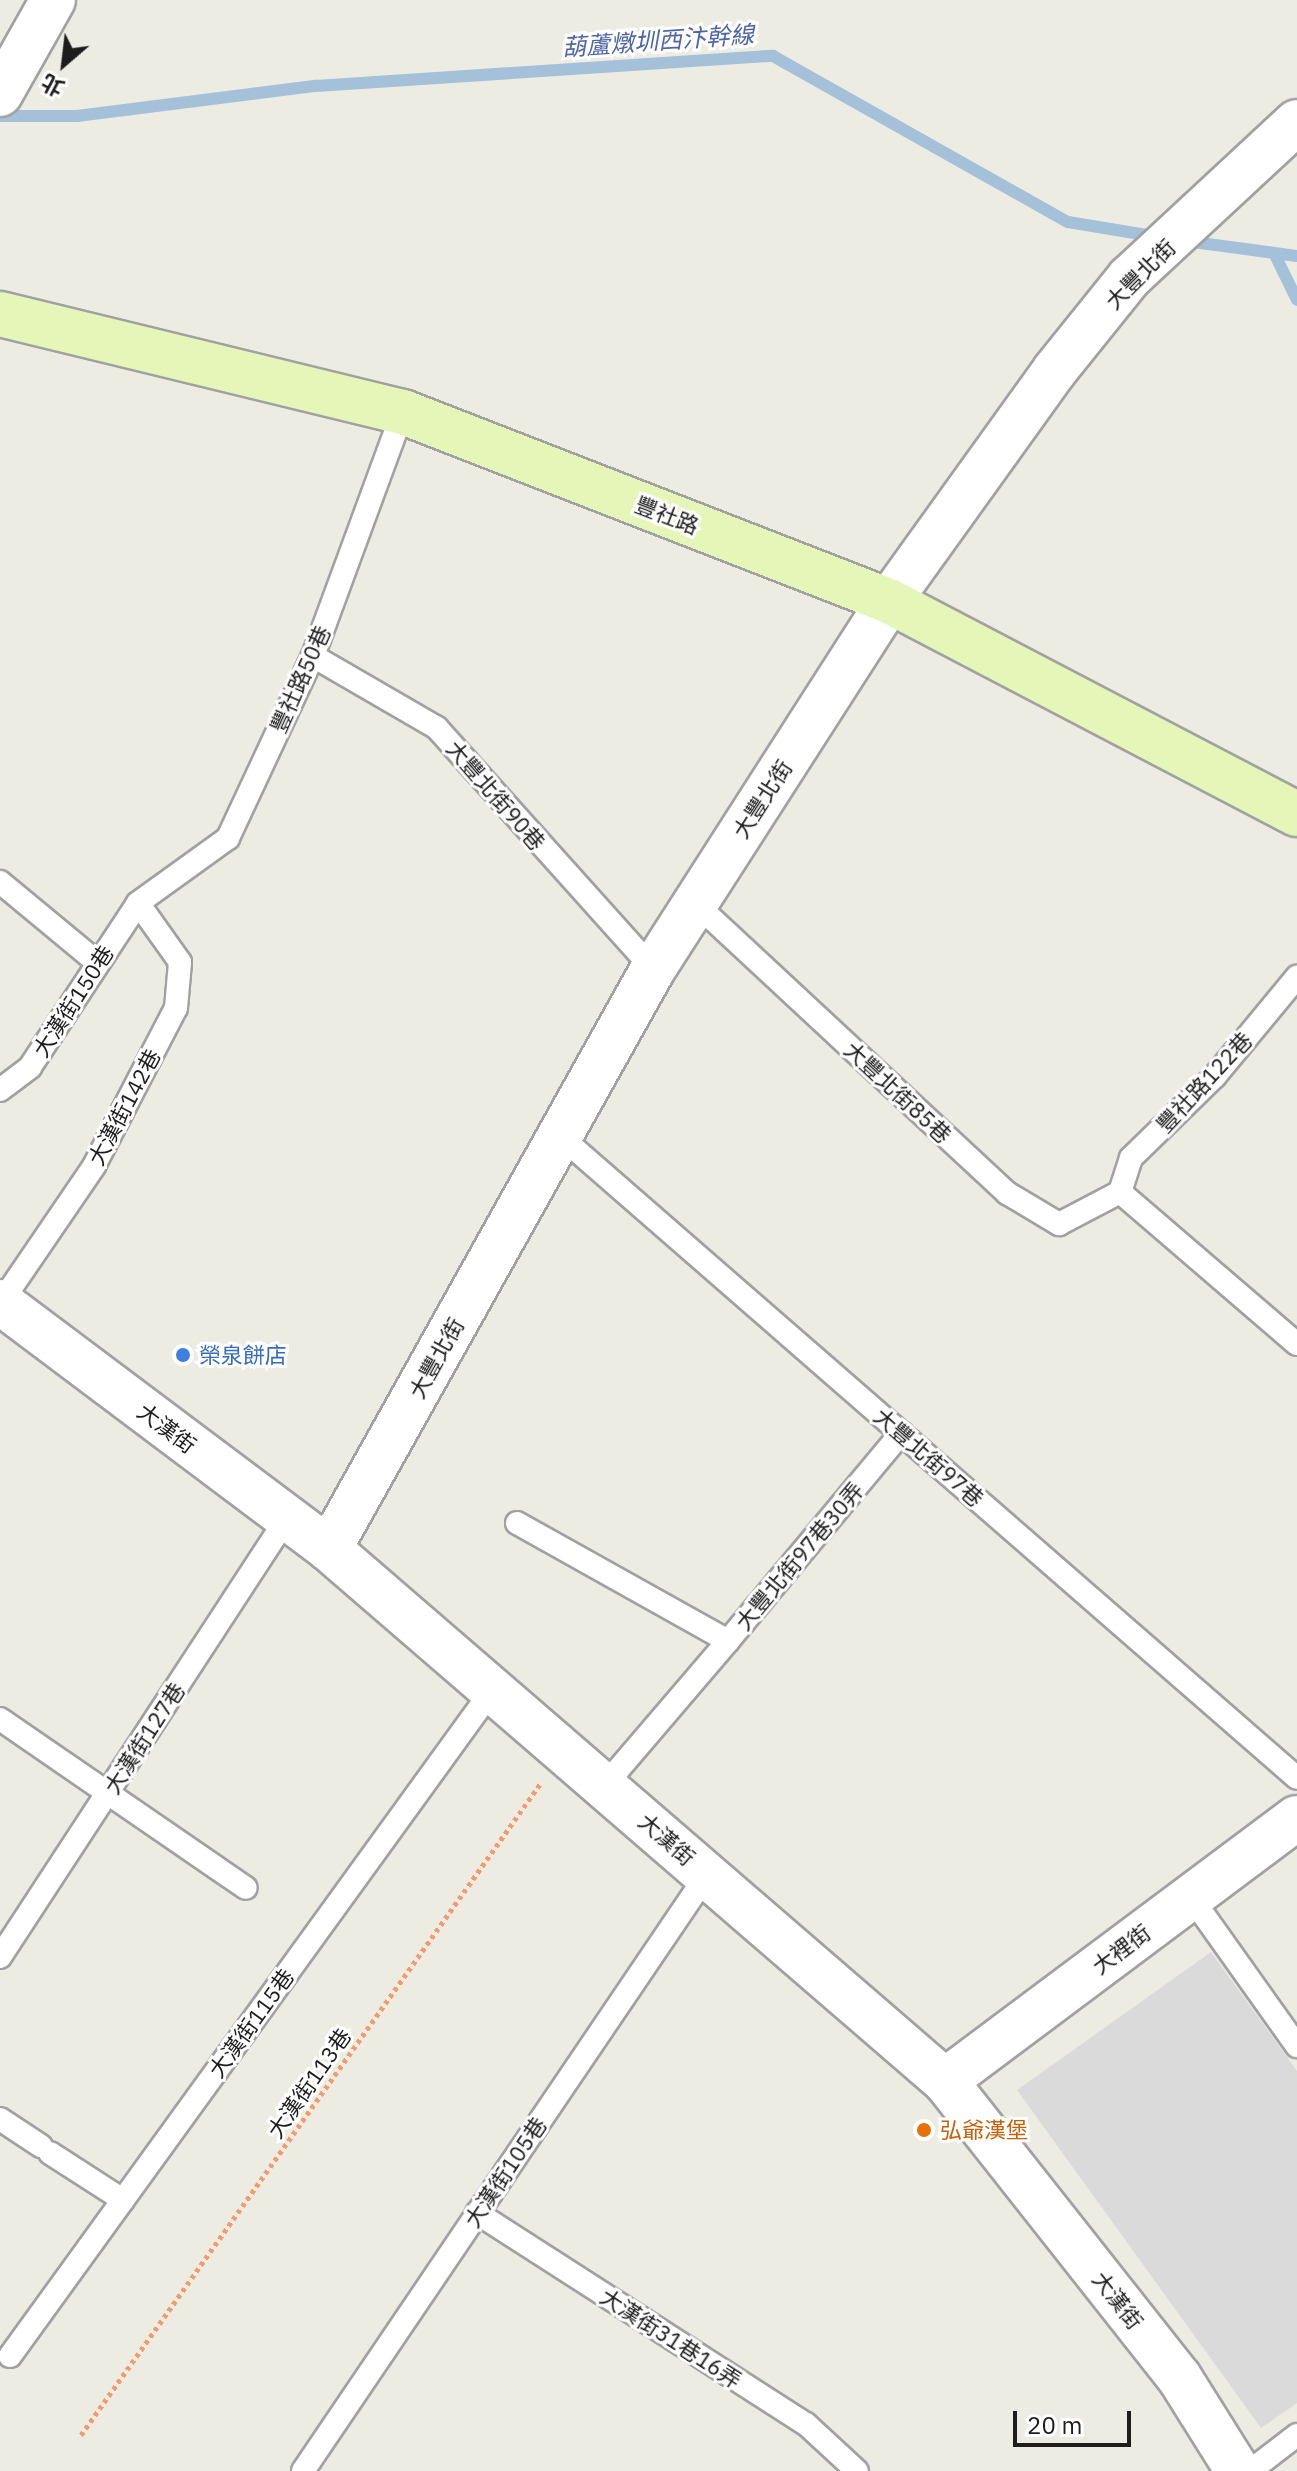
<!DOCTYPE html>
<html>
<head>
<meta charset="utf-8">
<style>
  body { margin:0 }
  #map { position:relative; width:1297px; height:2471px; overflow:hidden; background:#edece3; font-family:"IBM Plex Sans","Noto Sans TC",sans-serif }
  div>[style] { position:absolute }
  .residential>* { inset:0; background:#dbdada }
  .stream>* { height:12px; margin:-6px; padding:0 6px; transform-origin:6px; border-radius:6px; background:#a5c1d9 }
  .path>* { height:5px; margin-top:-2.5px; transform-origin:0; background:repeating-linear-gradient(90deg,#f39b6f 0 4px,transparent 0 8px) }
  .roads { filter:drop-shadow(2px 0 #a1a1a1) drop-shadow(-2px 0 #a1a1a1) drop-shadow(0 2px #a1a1a1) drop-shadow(0 -2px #a1a1a1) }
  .lane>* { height:22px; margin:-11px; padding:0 11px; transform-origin:11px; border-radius:11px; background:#fff }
  .street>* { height:44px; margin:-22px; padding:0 22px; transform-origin:22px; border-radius:22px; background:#fff }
  .secondary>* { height:44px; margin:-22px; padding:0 22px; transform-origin:22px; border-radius:22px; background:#e5f6b8 }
  .dots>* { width:22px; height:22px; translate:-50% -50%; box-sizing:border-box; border:4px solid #fff; border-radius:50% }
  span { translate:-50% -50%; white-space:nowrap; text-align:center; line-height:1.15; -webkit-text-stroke:6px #fff; paint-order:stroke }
  .street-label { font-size:22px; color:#1d1d1d }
  .shop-label { font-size:22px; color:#366cbe }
  .left { translate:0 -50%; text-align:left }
  .food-label { font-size:22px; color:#c56008 }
  .water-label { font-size:24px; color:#4e66a7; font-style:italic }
  .north { position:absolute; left:24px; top:24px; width:80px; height:80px; -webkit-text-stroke:6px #fff; paint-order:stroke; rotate:208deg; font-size:22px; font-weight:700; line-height:32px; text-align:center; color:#1d1d1d }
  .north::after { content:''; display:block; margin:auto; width:28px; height:36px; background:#1d1d1d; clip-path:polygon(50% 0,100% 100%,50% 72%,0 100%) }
  .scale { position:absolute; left:1013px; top:2411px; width:118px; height:36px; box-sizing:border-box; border:4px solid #1d1d1d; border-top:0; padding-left:10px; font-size:24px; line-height:28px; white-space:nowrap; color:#1d1d1d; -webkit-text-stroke:6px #fff; paint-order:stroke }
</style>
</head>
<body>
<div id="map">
  <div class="residential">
    <div style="clip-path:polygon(1211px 1952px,1297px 2071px,1297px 2403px,1261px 2428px,1017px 2090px)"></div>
  </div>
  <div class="stream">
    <div style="left:0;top:116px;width:77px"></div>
    <div style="left:77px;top:116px;width:241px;rotate:-7.2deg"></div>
    <div style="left:316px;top:86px;width:458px;rotate:-3.8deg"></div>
    <div style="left:773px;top:56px;width:338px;rotate:29.4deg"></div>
    <div style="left:1068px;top:222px;width:92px;rotate:9.4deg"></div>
    <div style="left:1185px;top:241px;width:113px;rotate:7.6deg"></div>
    <div style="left:1275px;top:255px;width:50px;rotate:63.9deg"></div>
  </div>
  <div class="path">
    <div style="left:81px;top:2435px;width:797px;rotate:-54.81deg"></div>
  </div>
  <div class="roads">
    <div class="lane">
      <div style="left:313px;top:656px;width:143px;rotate:30.1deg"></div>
      <div style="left:437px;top:728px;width:324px;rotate:48.1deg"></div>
      <div style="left:0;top:882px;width:127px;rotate:39.6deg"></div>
      <div style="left:695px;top:903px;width:426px;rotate:42.9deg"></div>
      <div style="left:1007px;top:1193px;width:61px;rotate:30.8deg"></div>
      <div style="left:1059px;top:1224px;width:69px;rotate:-27.7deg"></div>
      <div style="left:0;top:1090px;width:38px;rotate:-37deg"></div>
      <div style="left:30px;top:1067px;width:196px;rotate:-56.6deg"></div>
      <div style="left:138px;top:903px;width:111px;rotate:-35.8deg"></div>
      <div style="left:228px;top:838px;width:201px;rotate:-65deg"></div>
      <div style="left:313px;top:656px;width:260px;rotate:-69.8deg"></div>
      <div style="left:560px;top:1136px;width:977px;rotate:41.06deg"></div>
      <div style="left:1120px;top:1192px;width:36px;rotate:-72deg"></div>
      <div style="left:1131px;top:1158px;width:117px;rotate:-44.3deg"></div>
      <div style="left:1215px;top:1076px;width:129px;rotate:-50.4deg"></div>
      <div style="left:1120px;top:1192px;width:233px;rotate:40.7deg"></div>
      <div style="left:0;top:1304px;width:167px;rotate:-55.7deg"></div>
      <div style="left:94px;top:1166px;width:178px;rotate:-62.6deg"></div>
      <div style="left:176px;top:1008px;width:46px;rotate:-85deg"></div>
      <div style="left:180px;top:962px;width:72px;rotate:-125.4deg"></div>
      <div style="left:517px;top:1523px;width:242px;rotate:29.2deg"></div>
      <div style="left:728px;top:1641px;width:271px;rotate:-50.2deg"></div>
      <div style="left:0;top:1719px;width:298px;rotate:34.5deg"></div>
      <div style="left:605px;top:1785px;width:189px;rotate:-49.5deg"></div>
      <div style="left:1191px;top:1897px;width:183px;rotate:54.6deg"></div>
      <div style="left:0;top:1957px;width:524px;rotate:-56.83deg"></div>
      <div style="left:0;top:2119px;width:49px;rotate:33.4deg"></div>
      <div style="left:50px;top:2153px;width:87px;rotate:32.8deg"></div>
      <div style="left:477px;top:2213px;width:391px;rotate:32.7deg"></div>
      <div style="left:806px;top:2424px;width:69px;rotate:42.7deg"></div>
      <div style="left:10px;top:2356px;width:824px;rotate:-54.09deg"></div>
      <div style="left:303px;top:2471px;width:722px;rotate:-55.89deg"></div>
      <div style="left:1250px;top:2471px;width:59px;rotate:-37.5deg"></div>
    </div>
    <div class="street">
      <div style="left:0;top:94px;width:108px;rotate:-60.6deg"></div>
      <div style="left:0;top:1302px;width:411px;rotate:36.9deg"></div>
      <div style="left:329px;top:1549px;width:814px;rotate:40.82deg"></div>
      <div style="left:945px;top:2081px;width:377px;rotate:51.7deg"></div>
      <div style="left:1179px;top:2377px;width:111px;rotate:57.9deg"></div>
      <div style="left:329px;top:1549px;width:664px;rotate:-60.81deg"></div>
      <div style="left:653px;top:969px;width:437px;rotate:-57.3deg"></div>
      <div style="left:889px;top:601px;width:284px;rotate:-54.3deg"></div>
      <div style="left:1055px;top:370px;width:118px;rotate:-51.2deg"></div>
      <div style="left:1129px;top:278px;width:229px;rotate:-42.9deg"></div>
      <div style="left:945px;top:2081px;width:439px;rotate:-36.8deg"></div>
    </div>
    <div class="secondary">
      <div style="left:0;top:314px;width:415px;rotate:13.7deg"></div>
      <div style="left:403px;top:412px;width:521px;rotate:21.25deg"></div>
      <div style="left:889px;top:601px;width:460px;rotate:27.6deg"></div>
    </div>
  </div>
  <div class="dots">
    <div style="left:183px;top:1355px;background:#3f7fe0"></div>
    <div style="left:924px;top:2130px;background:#e8710a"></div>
  </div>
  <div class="street-label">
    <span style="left:1140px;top:274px;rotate:-45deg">大豐北街</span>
    <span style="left:667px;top:515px;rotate:21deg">豐社路</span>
    <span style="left:300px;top:679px;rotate:-66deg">豐社路50巷</span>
    <span style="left:496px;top:795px;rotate:49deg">大豐北街90巷</span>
    <span style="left:762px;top:799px;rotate:-57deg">大豐北街</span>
    <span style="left:73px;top:1001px;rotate:-57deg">大漢街150巷</span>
    <span style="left:1204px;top:1082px;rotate:-47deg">豐社路122巷</span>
    <span style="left:898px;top:1092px;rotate:43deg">大豐北街85巷</span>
    <span style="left:124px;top:1107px;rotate:-62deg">大漢街142巷</span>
    <span style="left:436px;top:1358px;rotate:-61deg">大豐北街</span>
    <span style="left:167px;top:1428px;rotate:37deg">大漢街</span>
    <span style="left:929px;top:1457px;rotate:41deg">大豐北街97巷</span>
    <span style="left:799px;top:1556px;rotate:-50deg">大豐北街97巷30弄</span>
    <span style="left:144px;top:1738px;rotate:-57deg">大漢街127巷</span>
    <span style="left:667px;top:1839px;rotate:41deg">大漢街</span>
    <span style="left:1121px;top:1949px;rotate:-37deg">大裡街</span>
    <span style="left:251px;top:2023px;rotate:-54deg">大漢街115巷</span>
    <span style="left:309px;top:2083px;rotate:-55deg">大漢街113巷</span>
    <span style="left:505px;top:2172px;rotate:-56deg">大漢街105巷</span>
    <span style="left:1118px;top:2300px;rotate:52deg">大漢街</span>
    <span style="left:671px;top:2338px;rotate:33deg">大漢街31巷16弄</span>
  </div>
  <div class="shop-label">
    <span class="left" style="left:199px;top:1355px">榮泉餅店</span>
  </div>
  <div class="food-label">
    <span class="left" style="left:940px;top:2130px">弘爺漢堡</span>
  </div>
  <div class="water-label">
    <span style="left:658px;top:41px;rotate:-4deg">葫蘆燉圳西汴幹線</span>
  </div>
  <div class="north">北</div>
  <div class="scale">20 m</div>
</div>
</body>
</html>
